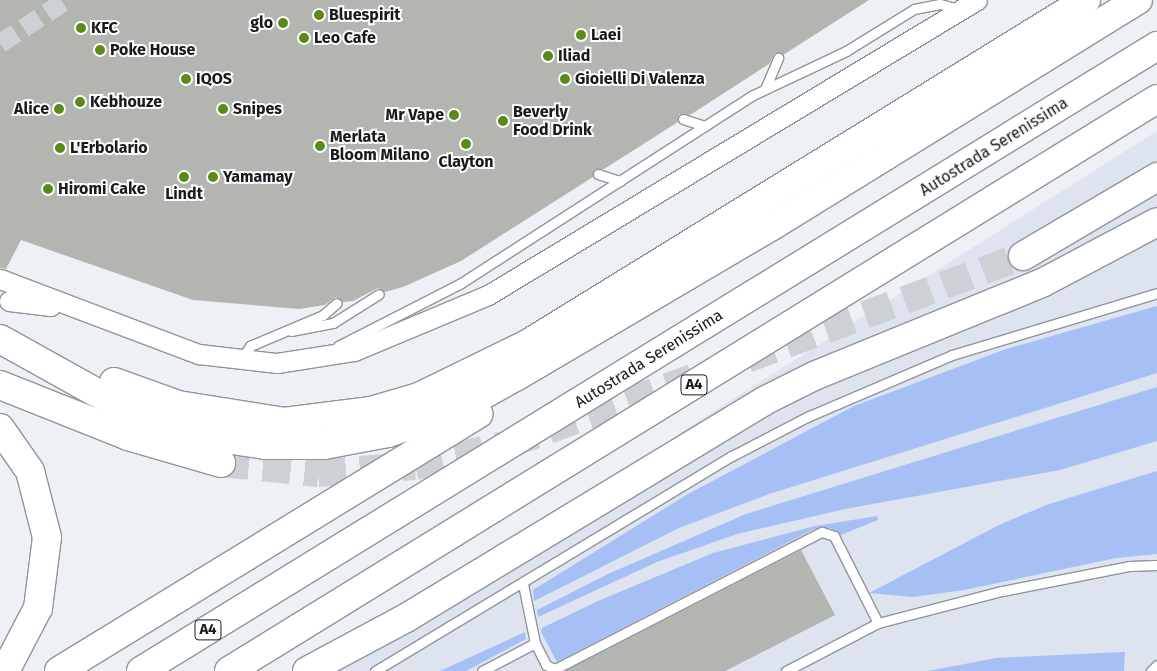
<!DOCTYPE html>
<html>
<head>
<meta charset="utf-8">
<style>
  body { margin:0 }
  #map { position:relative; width:1157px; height:671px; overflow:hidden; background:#edf0f5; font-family:"Fira Sans",sans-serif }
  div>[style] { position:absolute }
  .built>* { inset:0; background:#dde3ef }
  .green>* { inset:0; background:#a6bff4 }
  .building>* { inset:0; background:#b2b5b0 }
  .minor-tunnel>* { height:19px; margin-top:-9.5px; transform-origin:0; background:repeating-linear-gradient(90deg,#cdd0d4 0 19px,transparent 0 28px) }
  .motorway-tunnel>* { height:28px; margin-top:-14px; transform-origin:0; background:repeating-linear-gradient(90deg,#cdd0d4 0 28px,transparent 0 42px) }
  .roads { filter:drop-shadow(1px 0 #919499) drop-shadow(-1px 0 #919499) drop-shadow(0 1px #919499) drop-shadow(0 -1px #919499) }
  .service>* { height:9px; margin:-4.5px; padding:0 4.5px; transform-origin:4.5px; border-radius:4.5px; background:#fff }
  .minor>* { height:19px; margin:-9.5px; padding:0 9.5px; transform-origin:9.5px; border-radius:9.5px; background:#fff }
  .motorway>* { height:28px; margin:-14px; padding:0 14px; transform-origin:14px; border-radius:14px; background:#fff }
  .dots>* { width:14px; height:14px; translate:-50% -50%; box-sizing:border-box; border:2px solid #fdfdfe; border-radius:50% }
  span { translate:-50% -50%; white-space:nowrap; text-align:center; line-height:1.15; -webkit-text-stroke:4px #fdfdfe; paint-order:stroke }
  .shield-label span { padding:1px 4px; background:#fdfdfe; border:1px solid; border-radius:4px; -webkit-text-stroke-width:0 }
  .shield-label { font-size:15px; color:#191a1c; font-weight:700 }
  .poi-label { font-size:16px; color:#191a1c; font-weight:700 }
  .left { translate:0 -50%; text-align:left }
  .right { translate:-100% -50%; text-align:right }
  .street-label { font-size:16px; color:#191a1c }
</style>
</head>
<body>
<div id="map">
  <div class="built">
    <div style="clip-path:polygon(1157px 131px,1157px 671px,327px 671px,480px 575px,689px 427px)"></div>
  </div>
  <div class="green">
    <div style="clip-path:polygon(1157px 306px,1157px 373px,769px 494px,679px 528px,534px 601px,533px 590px,688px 494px,854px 406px,1006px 349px)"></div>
    <div style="clip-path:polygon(1157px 387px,1157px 441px,1060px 470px,845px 509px,737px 534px,657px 562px,538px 617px,537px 610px,608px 574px,746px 514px)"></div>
    <div style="clip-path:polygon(1157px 471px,1157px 554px,1116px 558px,964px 590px,913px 597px,869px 593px,1001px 524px,1049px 504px)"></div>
    <div style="clip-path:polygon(877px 516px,878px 520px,838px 536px,831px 528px,814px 529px,557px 662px,541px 632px,542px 628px,598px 601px,713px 553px,815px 526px)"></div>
    <div style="clip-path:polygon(525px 632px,526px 639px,466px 671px,440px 671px)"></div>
    <div style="clip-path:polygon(1125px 652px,1124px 671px,928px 671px,996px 658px)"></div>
  </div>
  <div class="building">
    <div style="clip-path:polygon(0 0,869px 0,783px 55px,775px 53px,769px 64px,690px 115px,679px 114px,678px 122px,604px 169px,594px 169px,593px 177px,461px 261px,403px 287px,385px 292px,378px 288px,353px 301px,343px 302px,336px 297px,325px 305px,299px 309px,193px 300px,21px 240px,6px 269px,0 268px)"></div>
    <div style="clip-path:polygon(801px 550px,835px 615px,725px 671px,565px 671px)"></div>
  </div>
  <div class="minor-tunnel">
    <div style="left:0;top:43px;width:79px;rotate:-33.1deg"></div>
  </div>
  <div class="motorway-tunnel">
    <div style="left:747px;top:359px;width:295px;rotate:-20.5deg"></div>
    <div style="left:221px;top:463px;width:98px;rotate:5.9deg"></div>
    <div style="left:318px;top:473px;width:97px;rotate:-4.1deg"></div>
    <div style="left:415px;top:466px;width:97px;rotate:-13.2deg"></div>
    <div style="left:509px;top:444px;width:195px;rotate:-19.8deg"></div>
  </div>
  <div class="roads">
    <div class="service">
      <div style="left:765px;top:89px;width:34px;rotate:-67deg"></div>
      <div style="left:683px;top:119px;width:23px;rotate:18deg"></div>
      <div style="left:598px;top:174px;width:23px;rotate:18deg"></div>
      <div style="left:291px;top:331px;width:43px;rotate:-10.8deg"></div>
      <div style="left:333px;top:323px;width:54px;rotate:-32.2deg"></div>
      <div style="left:338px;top:346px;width:138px;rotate:-27.1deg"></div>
      <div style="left:461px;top:283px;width:345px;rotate:-32.8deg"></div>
      <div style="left:751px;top:96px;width:105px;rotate:-25.3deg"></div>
      <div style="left:846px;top:51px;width:80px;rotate:-31.7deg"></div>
      <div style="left:914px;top:9px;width:26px;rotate:-11deg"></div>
      <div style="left:940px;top:4px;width:20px;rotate:15deg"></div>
      <div style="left:241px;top:360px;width:17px;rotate:-57deg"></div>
      <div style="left:250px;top:346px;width:79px;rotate:-23deg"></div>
      <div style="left:323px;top:315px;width:18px;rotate:-41deg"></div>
      <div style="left:523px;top:584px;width:60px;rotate:78.5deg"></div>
      <div style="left:535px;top:643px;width:25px;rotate:63deg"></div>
      <div style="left:546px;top:665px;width:10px;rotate:24deg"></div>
      <div style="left:555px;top:669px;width:300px;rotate:-27.2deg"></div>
      <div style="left:822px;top:532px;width:13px;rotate:18deg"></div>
      <div style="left:834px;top:536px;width:97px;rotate:63.2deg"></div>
      <div style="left:878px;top:623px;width:128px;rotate:-14.5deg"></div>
      <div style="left:1002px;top:591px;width:129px;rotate:-11.1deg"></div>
      <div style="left:1129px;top:566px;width:28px;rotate:-2deg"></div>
      <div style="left:375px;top:671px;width:417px;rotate:-31.1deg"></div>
      <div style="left:732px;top:456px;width:87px;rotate:-27.5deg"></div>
      <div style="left:809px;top:416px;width:155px;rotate:-23.1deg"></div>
      <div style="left:952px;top:355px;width:214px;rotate:-16.8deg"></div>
      <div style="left:482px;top:671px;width:60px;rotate:-27.8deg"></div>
      <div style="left:786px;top:671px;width:104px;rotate:-27.6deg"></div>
      <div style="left:1151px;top:671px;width:8px;rotate:-45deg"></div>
    </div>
    <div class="minor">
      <div style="left:0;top:279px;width:213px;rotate:20.7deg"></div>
      <div style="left:199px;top:354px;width:79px;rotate:6.6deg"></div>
      <div style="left:277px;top:363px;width:78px;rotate:-8.9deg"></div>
      <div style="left:354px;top:351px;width:145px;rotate:-22.7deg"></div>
      <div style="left:488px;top:295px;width:571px;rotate:-31.1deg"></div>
      <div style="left:9px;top:301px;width:42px;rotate:6.8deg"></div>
    </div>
    <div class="motorway">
      <div style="left:1023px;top:256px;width:156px;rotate:-30.5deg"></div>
      <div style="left:0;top:339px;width:124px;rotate:29.1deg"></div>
      <div style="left:108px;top:399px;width:104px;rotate:20.9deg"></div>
      <div style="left:205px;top:436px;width:61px;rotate:8.5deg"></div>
      <div style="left:265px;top:445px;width:59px"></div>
      <div style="left:324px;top:445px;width:65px;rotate:-10.6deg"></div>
      <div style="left:388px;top:433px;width:75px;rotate:-19.4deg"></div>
      <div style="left:459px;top:408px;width:66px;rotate:-28.9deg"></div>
      <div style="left:517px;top:376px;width:296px;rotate:-30.5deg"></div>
      <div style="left:772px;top:226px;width:430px;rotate:-31.7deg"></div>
      <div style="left:114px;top:382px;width:68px;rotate:19.8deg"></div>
      <div style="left:178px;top:405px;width:107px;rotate:9.1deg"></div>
      <div style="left:284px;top:422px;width:88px;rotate:-7.2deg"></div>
      <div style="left:371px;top:411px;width:50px;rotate:-16.3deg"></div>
      <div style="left:419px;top:397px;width:123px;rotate:-26.1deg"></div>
      <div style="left:529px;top:343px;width:654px;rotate:-31.62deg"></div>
      <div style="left:0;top:385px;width:138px;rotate:21.7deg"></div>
      <div style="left:128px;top:436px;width:97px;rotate:16.2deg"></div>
      <div style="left:0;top:428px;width:52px;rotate:55.1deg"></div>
      <div style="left:30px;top:471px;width:68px;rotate:75.6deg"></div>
      <div style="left:47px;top:537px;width:72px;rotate:97.2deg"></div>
      <div style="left:38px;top:608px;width:71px;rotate:117.6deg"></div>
      <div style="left:59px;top:671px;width:492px;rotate:-31.5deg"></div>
      <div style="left:141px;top:671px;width:1193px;rotate:-31.6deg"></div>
      <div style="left:229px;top:671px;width:1090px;rotate:-31.65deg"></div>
      <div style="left:307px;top:671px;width:112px;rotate:-28.2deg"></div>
      <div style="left:406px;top:618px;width:419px;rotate:-31.2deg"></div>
      <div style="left:764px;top:401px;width:56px;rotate:-26.6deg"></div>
      <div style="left:814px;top:376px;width:246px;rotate:-22.2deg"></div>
      <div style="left:1042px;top:283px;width:130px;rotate:-27.9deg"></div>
    </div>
  </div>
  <div class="dots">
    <div style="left:319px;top:15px;background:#5d8918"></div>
    <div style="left:283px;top:23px;background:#5d8918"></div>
    <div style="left:81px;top:28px;background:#5d8918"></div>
    <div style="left:581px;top:35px;background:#5d8918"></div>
    <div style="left:304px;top:38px;background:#5d8918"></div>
    <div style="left:100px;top:50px;background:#5d8918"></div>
    <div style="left:548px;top:56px;background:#5d8918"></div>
    <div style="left:186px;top:79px;background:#5d8918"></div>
    <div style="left:565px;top:79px;background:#5d8918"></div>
    <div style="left:80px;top:102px;background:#5d8918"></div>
    <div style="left:59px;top:109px;background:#5d8918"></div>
    <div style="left:223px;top:109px;background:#5d8918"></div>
    <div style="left:454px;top:115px;background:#5d8918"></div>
    <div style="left:503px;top:121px;background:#5d8918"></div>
    <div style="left:466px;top:144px;background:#5d8918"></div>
    <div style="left:320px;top:146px;background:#5d8918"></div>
    <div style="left:60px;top:148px;background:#5d8918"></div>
    <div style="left:184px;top:177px;background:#5d8918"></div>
    <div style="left:213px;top:177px;background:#5d8918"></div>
    <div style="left:48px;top:189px;background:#5d8918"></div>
  </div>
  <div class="shield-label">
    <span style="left:694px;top:385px">A4</span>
    <span style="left:208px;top:630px">A4</span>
  </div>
  <div class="poi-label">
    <span class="left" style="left:329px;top:15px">Bluespirit</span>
    <span class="right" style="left:273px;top:23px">glo</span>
    <span class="left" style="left:91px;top:28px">KFC</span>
    <span class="left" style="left:591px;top:35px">Laei</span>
    <span class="left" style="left:314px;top:38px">Leo Cafe</span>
    <span class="left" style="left:110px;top:50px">Poke House</span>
    <span class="left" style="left:558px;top:56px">Iliad</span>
    <span class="left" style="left:196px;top:79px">IQOS</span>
    <span class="left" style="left:575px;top:79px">Gioielli Di Valenza</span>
    <span class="left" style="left:90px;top:102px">Kebhouze</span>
    <span class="right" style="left:49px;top:109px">Alice</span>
    <span class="left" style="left:233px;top:109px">Snipes</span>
    <span class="left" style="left:513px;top:121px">Beverly<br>Food Drink</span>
    <span class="right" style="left:444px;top:115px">Mr Vape</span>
    <span class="left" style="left:330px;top:146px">Merlata<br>Bloom Milano</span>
    <span class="left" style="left:70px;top:148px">L'Erbolario</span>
    <span style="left:466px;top:162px">Clayton</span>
    <span class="left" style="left:223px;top:177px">Yamamay</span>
    <span class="left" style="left:58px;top:189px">Hiromi Cake</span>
    <span style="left:184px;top:194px">Lindt</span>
  </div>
  <div class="street-label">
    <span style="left:994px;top:147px;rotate:-32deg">Autostrada Serenissima</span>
    <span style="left:649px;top:359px;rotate:-32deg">Autostrada Serenissima</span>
  </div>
</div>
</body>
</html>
